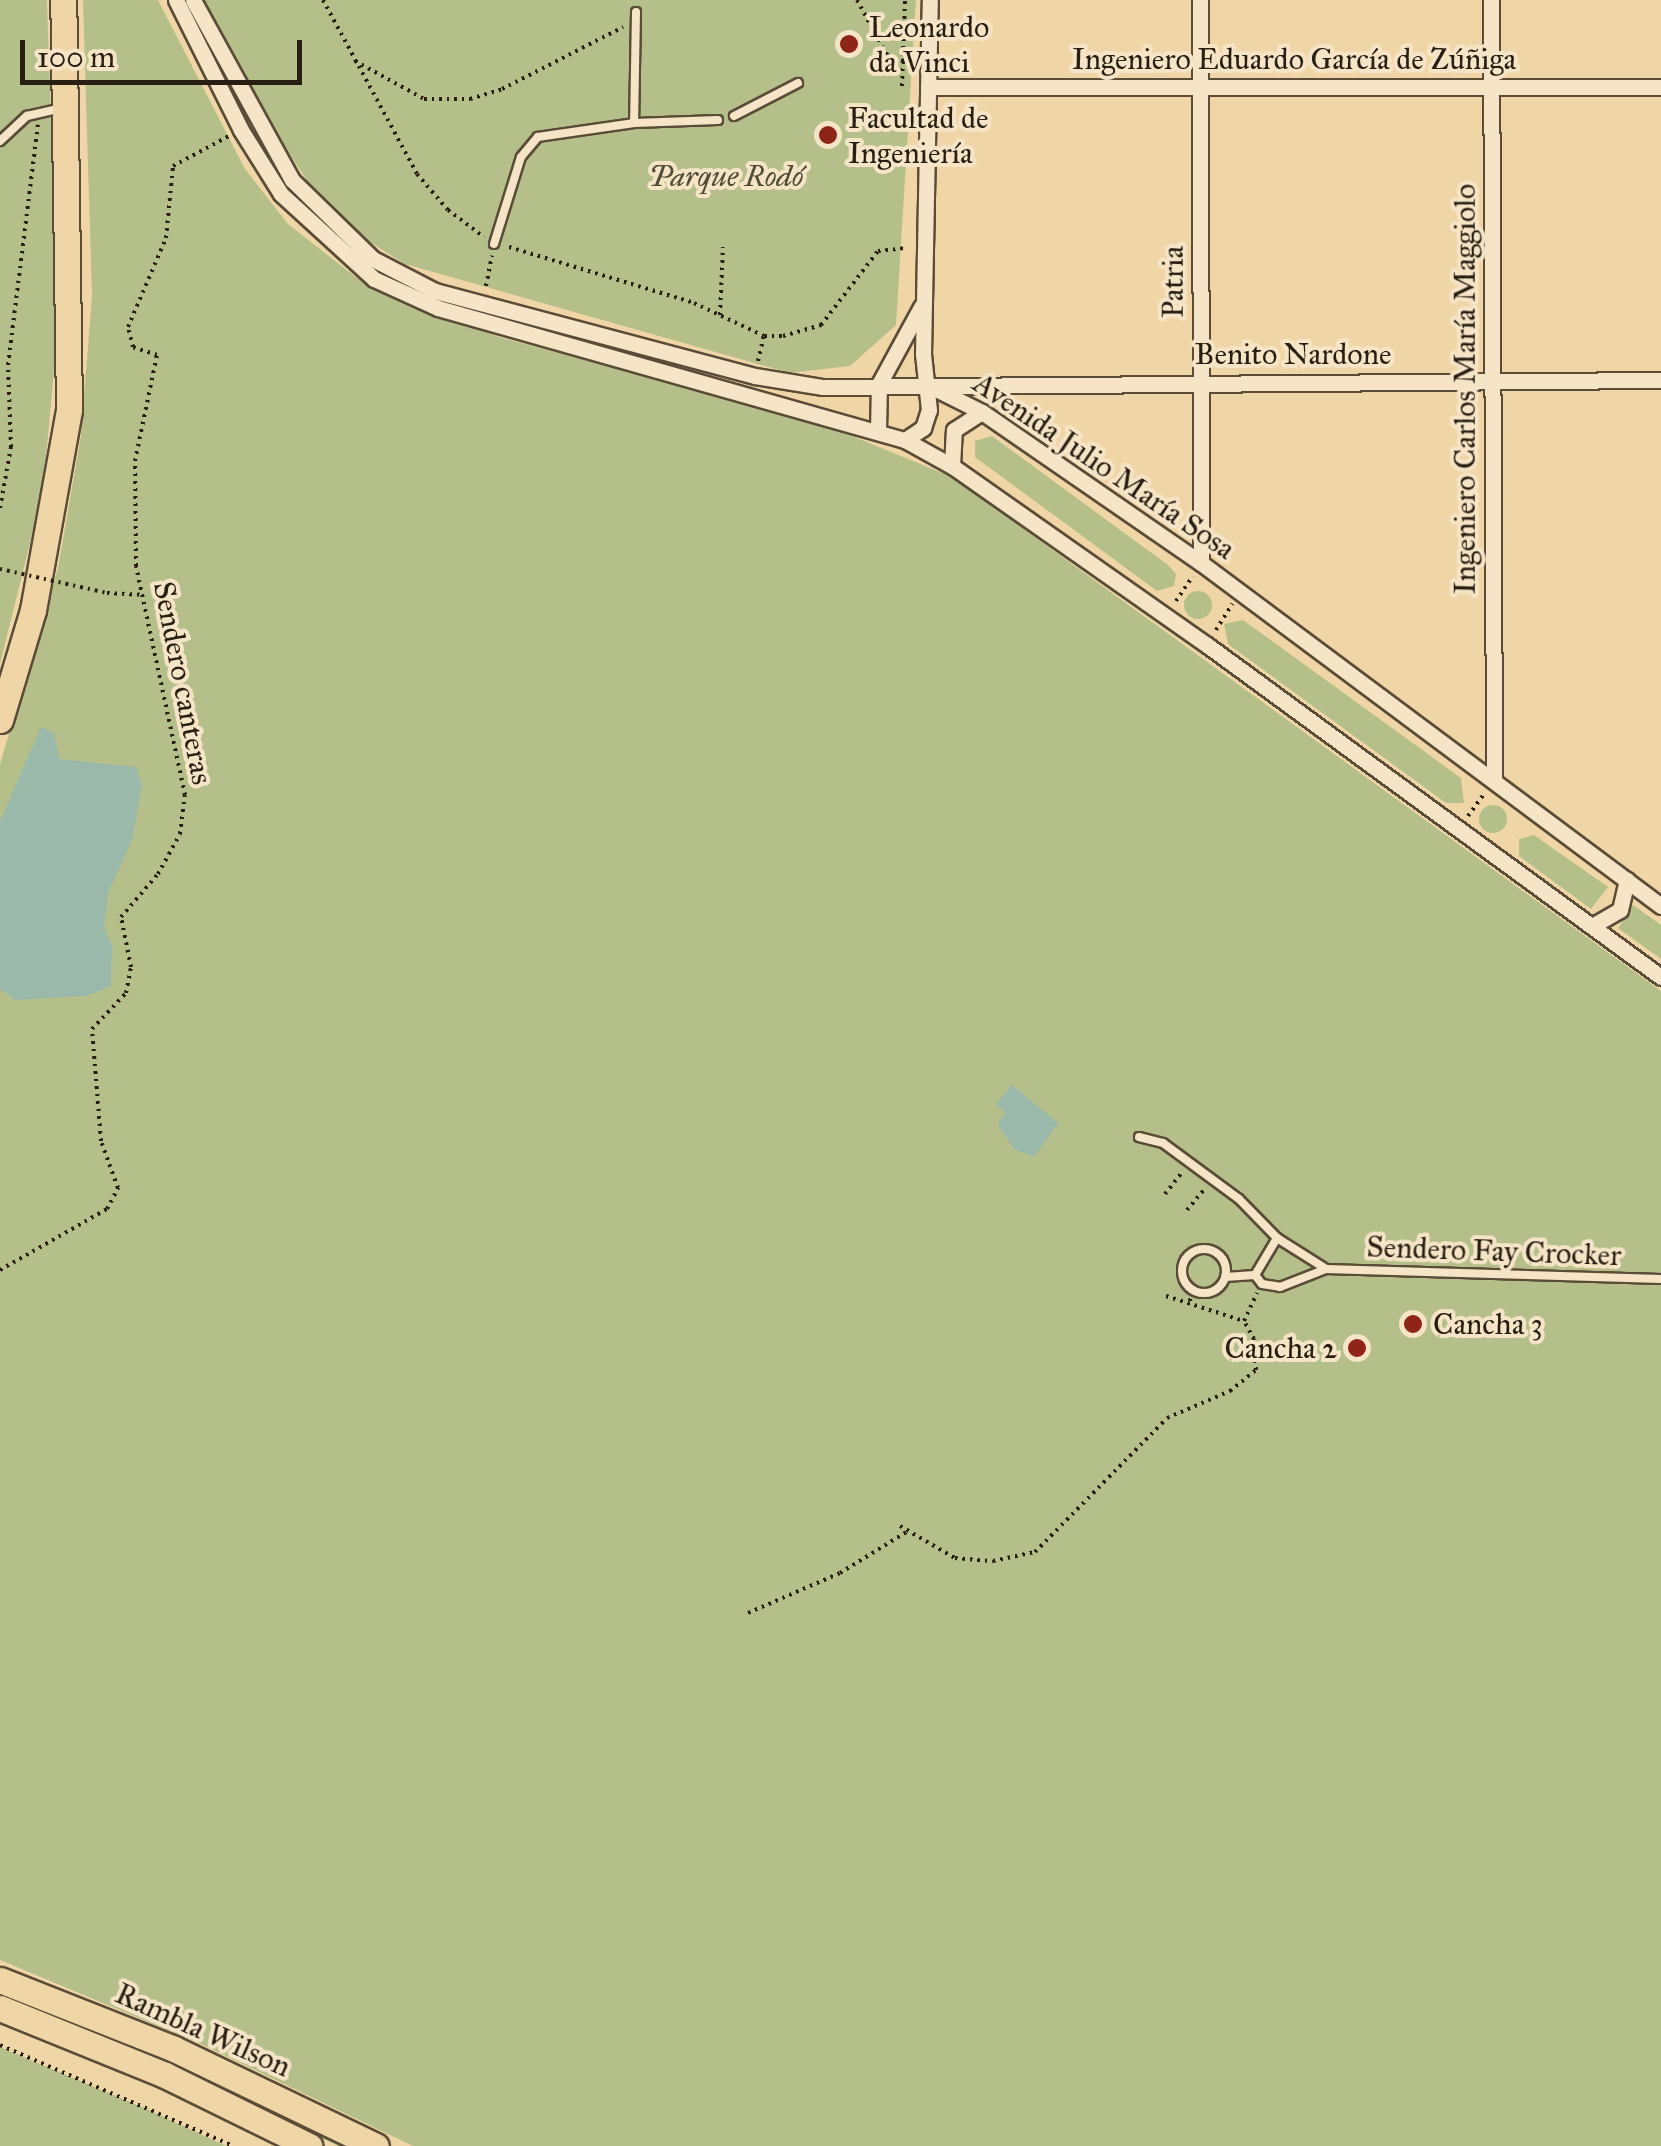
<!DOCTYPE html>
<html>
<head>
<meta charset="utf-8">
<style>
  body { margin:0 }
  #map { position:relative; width:1661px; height:2146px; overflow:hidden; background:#f0d6a7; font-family:"IM FELL Great Primer",serif }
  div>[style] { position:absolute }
  .green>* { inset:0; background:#b5bf8a }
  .round { border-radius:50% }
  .water>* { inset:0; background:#9ab9ab }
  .path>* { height:4px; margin-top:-2px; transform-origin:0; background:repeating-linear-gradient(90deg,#281e12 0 2.5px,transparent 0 7.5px) }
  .roads { filter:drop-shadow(2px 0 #5a4c37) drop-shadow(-2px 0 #5a4c37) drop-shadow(0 2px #5a4c37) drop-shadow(0 -2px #5a4c37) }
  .service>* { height:8px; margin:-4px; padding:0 4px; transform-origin:4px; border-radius:4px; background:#f5e4c6 }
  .service>.ring { margin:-4px; padding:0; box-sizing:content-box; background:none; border:8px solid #f5e4c6; border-radius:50% }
  .minor>* { height:15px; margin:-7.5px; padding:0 7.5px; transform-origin:7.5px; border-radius:7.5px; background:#f5e4c6 }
  .primary>* { height:25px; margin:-12.5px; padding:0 12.5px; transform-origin:12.5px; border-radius:12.5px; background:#f0d6a7 }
  .path-bridge>* { height:4px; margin-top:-2px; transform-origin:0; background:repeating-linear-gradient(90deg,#281e12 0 2.5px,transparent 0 7.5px) }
  .dots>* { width:28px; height:28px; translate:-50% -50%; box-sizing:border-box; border:5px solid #f5e4c6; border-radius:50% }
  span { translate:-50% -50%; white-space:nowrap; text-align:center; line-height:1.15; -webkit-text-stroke:8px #f5e4c6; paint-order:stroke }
  .poi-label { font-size:30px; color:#281e12 }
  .left { translate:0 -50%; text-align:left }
  .right { translate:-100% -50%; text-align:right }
  .street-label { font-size:30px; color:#281e12 }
  .park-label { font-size:30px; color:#524e36; font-style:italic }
  .scale { position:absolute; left:20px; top:40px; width:282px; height:45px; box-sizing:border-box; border:5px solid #281e12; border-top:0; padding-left:12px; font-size:30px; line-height:35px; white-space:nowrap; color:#281e12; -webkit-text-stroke:8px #f5e4c6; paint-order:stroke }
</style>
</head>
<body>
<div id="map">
  <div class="green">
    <div style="clip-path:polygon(0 0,47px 0,58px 326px,43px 491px,0 664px)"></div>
    <div style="clip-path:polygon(83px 0,158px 0,245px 169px,288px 224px,371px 289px,499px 337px,818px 422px,952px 477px,1661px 991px,1661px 2146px,413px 2146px,201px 2044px,0 1960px,0 764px,58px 568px,81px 435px,92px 296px)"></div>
    <div style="clip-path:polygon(201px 0,916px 0,896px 325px,850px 366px,790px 373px,405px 264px,344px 226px,319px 199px,265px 116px)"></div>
    <div style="clip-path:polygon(992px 436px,1168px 565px,1176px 574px,1174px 586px,1157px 591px,975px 457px,975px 441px)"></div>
    <div class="round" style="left:1184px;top:591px;width:28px;height:28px"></div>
    <div style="clip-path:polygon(1243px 620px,1461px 778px,1464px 803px,1446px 803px,1228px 644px,1224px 624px)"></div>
    <div class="round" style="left:1479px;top:805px;width:28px;height:28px"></div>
    <div style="clip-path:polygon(1534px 835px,1608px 887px,1591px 909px,1519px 856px,1519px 839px)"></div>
    <div style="clip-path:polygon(1633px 905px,1661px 925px,1661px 959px,1618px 928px)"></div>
    <div style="clip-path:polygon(0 1989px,135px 2043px,351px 2146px,338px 2146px,201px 2079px,0 1995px)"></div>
    <div style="clip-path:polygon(0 2047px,147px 2109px,226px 2146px,0 2146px)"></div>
  </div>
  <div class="water">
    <div style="clip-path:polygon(41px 727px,54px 733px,59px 759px,136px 767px,142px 785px,132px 840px,108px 893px,104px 928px,112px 945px,111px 986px,86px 996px,15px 1000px,0 989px,0 821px)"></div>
    <div style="clip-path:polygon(1012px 1085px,1058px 1123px,1034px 1157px,1014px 1149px,998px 1125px,1005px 1112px,996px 1104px)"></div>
  </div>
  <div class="path">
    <div style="left:323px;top:0;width:198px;rotate:61.6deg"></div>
    <div style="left:417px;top:174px;width:48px;rotate:49.3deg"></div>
    <div style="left:448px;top:210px;width:45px;rotate:36.9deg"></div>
    <div style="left:857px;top:0;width:63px;rotate:61.4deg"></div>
    <div style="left:887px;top:55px;width:27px;rotate:20deg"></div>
    <div style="left:355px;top:61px;width:79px;rotate:28.8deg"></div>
    <div style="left:424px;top:99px;width:46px"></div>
    <div style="left:470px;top:99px;width:34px;rotate:-17deg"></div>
    <div style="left:502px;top:89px;width:136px;rotate:-27.1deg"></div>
    <div style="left:902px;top:86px;width:86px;rotate:-88deg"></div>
    <div style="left:509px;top:247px;width:193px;rotate:16.8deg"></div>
    <div style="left:694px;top:303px;width:77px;rotate:25.2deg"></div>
    <div style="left:764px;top:336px;width:19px"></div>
    <div style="left:783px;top:336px;width:40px;rotate:-16deg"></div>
    <div style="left:821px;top:325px;width:93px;rotate:-52.4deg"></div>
    <div style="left:878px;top:251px;width:30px;rotate:-6deg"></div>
    <div style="left:486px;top:286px;width:31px;rotate:-79deg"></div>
    <div style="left:720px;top:315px;width:68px;rotate:-87.5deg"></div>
    <div style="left:758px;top:361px;width:26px;rotate:-77deg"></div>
    <div style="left:0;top:508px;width:62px;rotate:-79.8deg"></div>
    <div style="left:11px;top:447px;width:82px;rotate:-92.1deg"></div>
    <div style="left:8px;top:365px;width:242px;rotate:-82.9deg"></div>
    <div style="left:107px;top:593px;width:33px;rotate:3deg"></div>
    <div style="left:1176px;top:601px;width:30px;rotate:-56deg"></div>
    <div style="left:1216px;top:630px;width:31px;rotate:-58deg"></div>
    <div style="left:1468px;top:816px;width:26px;rotate:-54deg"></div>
    <div style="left:1165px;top:1194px;width:29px;rotate:-52deg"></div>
    <div style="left:1187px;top:1210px;width:30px;rotate:-50deg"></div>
    <div style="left:0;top:1270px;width:123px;rotate:-29.7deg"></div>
    <div style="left:107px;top:1209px;width:24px;rotate:-62deg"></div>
    <div style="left:118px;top:1188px;width:50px;rotate:-109.9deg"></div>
    <div style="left:101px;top:1141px;width:112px;rotate:-94.6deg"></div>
    <div style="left:92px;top:1029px;width:50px;rotate:-46.6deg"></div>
    <div style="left:126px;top:993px;width:26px;rotate:-79deg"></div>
    <div style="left:131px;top:967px;width:51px;rotate:-101.3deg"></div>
    <div style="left:121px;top:917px;width:57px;rotate:-49.3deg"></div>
    <div style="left:158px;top:874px;width:46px;rotate:-61.2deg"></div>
    <div style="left:180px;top:834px;width:39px;rotate:-83deg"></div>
    <div style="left:185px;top:795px;width:234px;rotate:-102.1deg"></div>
    <div style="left:136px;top:566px;width:105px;rotate:-90.5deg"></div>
    <div style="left:135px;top:461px;width:108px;rotate:-78.3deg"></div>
    <div style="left:157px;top:355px;width:25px;rotate:-162deg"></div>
    <div style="left:133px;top:347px;width:21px;rotate:-104deg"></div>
    <div style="left:128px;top:327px;width:97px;rotate:-66.9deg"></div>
    <div style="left:166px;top:238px;width:72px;rotate:-84.4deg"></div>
    <div style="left:173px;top:166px;width:64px;rotate:-28.2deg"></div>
    <div style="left:1166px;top:1296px;width:82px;rotate:17.8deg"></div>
    <div style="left:1190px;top:1301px;width:12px;rotate:-81deg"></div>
    <div style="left:900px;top:1526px;width:64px;rotate:30.2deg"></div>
    <div style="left:955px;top:1558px;width:38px;rotate:5deg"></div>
    <div style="left:993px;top:1561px;width:43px;rotate:-12.1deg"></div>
    <div style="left:1035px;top:1552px;width:188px;rotate:-45.4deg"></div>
    <div style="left:1167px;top:1418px;width:69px;rotate:-23.2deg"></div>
    <div style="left:1230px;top:1391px;width:33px;rotate:-39deg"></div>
    <div style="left:1256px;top:1370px;width:31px;rotate:-94deg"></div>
    <div style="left:1254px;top:1339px;width:21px;rotate:-119deg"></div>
    <div style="left:1244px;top:1321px;width:31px;rotate:-65deg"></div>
    <div style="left:748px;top:1613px;width:100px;rotate:-23.5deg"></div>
    <div style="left:840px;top:1573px;width:80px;rotate:-31.7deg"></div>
    <div style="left:0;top:2045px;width:254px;rotate:23.4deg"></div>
  </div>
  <div class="roads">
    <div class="service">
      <div style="left:636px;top:12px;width:111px;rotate:91deg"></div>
      <div style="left:634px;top:123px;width:84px;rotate:-2deg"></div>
      <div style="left:734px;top:116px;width:72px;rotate:-27.3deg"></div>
      <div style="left:0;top:141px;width:37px;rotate:-43deg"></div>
      <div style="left:27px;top:116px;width:32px;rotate:-13deg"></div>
      <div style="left:494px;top:244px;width:91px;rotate:-72.8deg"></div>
      <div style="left:521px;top:157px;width:26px;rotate:-50deg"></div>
      <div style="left:538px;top:137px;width:97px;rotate:-8.3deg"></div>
      <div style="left:1139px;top:1137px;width:25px;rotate:14deg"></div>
      <div style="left:1163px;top:1143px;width:94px;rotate:36.4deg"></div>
      <div style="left:1239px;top:1199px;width:54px;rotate:45.7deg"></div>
      <div style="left:1277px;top:1238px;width:58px;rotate:32.3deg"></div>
      <div style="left:1277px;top:1238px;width:43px;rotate:120.7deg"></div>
      <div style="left:1255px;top:1275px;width:11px;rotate:52deg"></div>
      <div style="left:1262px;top:1284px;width:18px;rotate:9deg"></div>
      <div style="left:1280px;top:1287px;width:49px;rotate:-21.4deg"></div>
      <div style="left:1326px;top:1269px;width:335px;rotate:1.7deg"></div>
      <div class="ring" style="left:1182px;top:1249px;width:36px;height:36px"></div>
      <div style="left:1225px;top:1277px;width:30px;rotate:-4deg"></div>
    </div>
    <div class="minor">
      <div style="left:176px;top:0;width:145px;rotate:63.4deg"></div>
      <div style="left:241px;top:130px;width:75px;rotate:58deg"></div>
      <div style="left:281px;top:194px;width:126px;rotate:42.4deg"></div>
      <div style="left:374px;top:279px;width:70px;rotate:24.4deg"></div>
      <div style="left:438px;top:308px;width:485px;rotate:15.8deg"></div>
      <div style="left:905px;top:440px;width:54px;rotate:29deg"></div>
      <div style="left:952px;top:466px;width:312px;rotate:35.1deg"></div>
      <div style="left:1207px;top:645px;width:562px;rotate:36.18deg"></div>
      <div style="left:193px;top:0;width:205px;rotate:61.2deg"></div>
      <div style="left:292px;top:180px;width:113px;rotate:44.3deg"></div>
      <div style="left:373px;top:259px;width:70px;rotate:27.3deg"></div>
      <div style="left:435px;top:291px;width:331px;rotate:14.9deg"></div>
      <div style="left:755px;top:376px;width:69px;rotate:9.2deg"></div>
      <div style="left:823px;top:387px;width:838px;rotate:-0.48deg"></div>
      <div style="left:1200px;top:0;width:563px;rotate:89.9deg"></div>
      <div style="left:1491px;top:0;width:778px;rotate:89.78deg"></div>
      <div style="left:928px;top:87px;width:733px"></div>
      <div style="left:928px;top:385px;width:60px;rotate:26.6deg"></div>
      <div style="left:982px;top:412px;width:266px;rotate:34.6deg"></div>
      <div style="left:1201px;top:563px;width:574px;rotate:36.71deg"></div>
      <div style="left:878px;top:431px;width:47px;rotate:-88.8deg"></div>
      <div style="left:879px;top:384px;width:88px;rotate:-61.4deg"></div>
      <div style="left:905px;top:440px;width:22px;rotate:-34deg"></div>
      <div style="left:923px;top:428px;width:19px;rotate:-72deg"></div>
      <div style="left:929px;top:410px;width:56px;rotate:-96.1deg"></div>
      <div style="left:923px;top:354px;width:354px;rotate:-88.9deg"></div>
      <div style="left:952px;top:466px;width:36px;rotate:-87deg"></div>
      <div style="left:954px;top:430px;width:33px;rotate:-33deg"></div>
      <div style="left:1592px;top:926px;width:32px;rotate:-30deg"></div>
      <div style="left:1620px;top:910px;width:31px;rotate:-77deg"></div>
    </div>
    <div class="primary">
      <div style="left:0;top:720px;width:115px;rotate:-73.3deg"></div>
      <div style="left:33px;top:610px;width:203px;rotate:-79.8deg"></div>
      <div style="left:69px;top:410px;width:410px;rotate:-90.8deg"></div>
      <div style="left:0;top:1980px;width:187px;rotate:21.6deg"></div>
      <div style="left:174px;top:2049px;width:224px;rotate:25.7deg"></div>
      <div style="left:0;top:2008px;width:178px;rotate:22.1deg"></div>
      <div style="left:165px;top:2075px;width:161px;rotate:26.2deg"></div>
    </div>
  </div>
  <div class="path-bridge">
    <div style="left:0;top:569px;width:110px;rotate:12.6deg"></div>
  </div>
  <div class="dots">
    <div style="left:849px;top:44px;background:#8f2418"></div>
    <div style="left:828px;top:135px;background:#8f2418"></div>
    <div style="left:1413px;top:1324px;background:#8f2418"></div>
    <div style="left:1357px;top:1348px;background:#8f2418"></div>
  </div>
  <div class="poi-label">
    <span class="left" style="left:869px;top:44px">Leonardo<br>da Vinci</span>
    <span class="left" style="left:848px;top:135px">Facultad de<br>Ingeniería</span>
    <span class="left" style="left:1433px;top:1324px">Cancha 3</span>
    <span class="right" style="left:1337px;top:1348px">Cancha 2</span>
  </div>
  <div class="street-label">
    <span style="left:1294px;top:59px">Ingeniero Eduardo García de Zúñiga</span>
    <span style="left:1173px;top:282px;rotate:-90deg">Patria</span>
    <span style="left:1293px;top:354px">Benito Nardone</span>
    <span style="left:1465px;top:389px;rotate:-90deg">Ingeniero Carlos María Maggiolo</span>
    <span style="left:1104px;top:466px;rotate:34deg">Avenida Julio María Sosa</span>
    <span style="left:183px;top:683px;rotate:79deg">Sendero canteras</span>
    <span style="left:1494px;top:1251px;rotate:2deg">Sendero Fay Crocker</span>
    <span style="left:203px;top:2030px;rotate:24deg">Rambla Wilson</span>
  </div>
  <div class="park-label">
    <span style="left:726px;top:176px">Parque Rodó</span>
  </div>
  <div class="scale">100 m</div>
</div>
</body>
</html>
